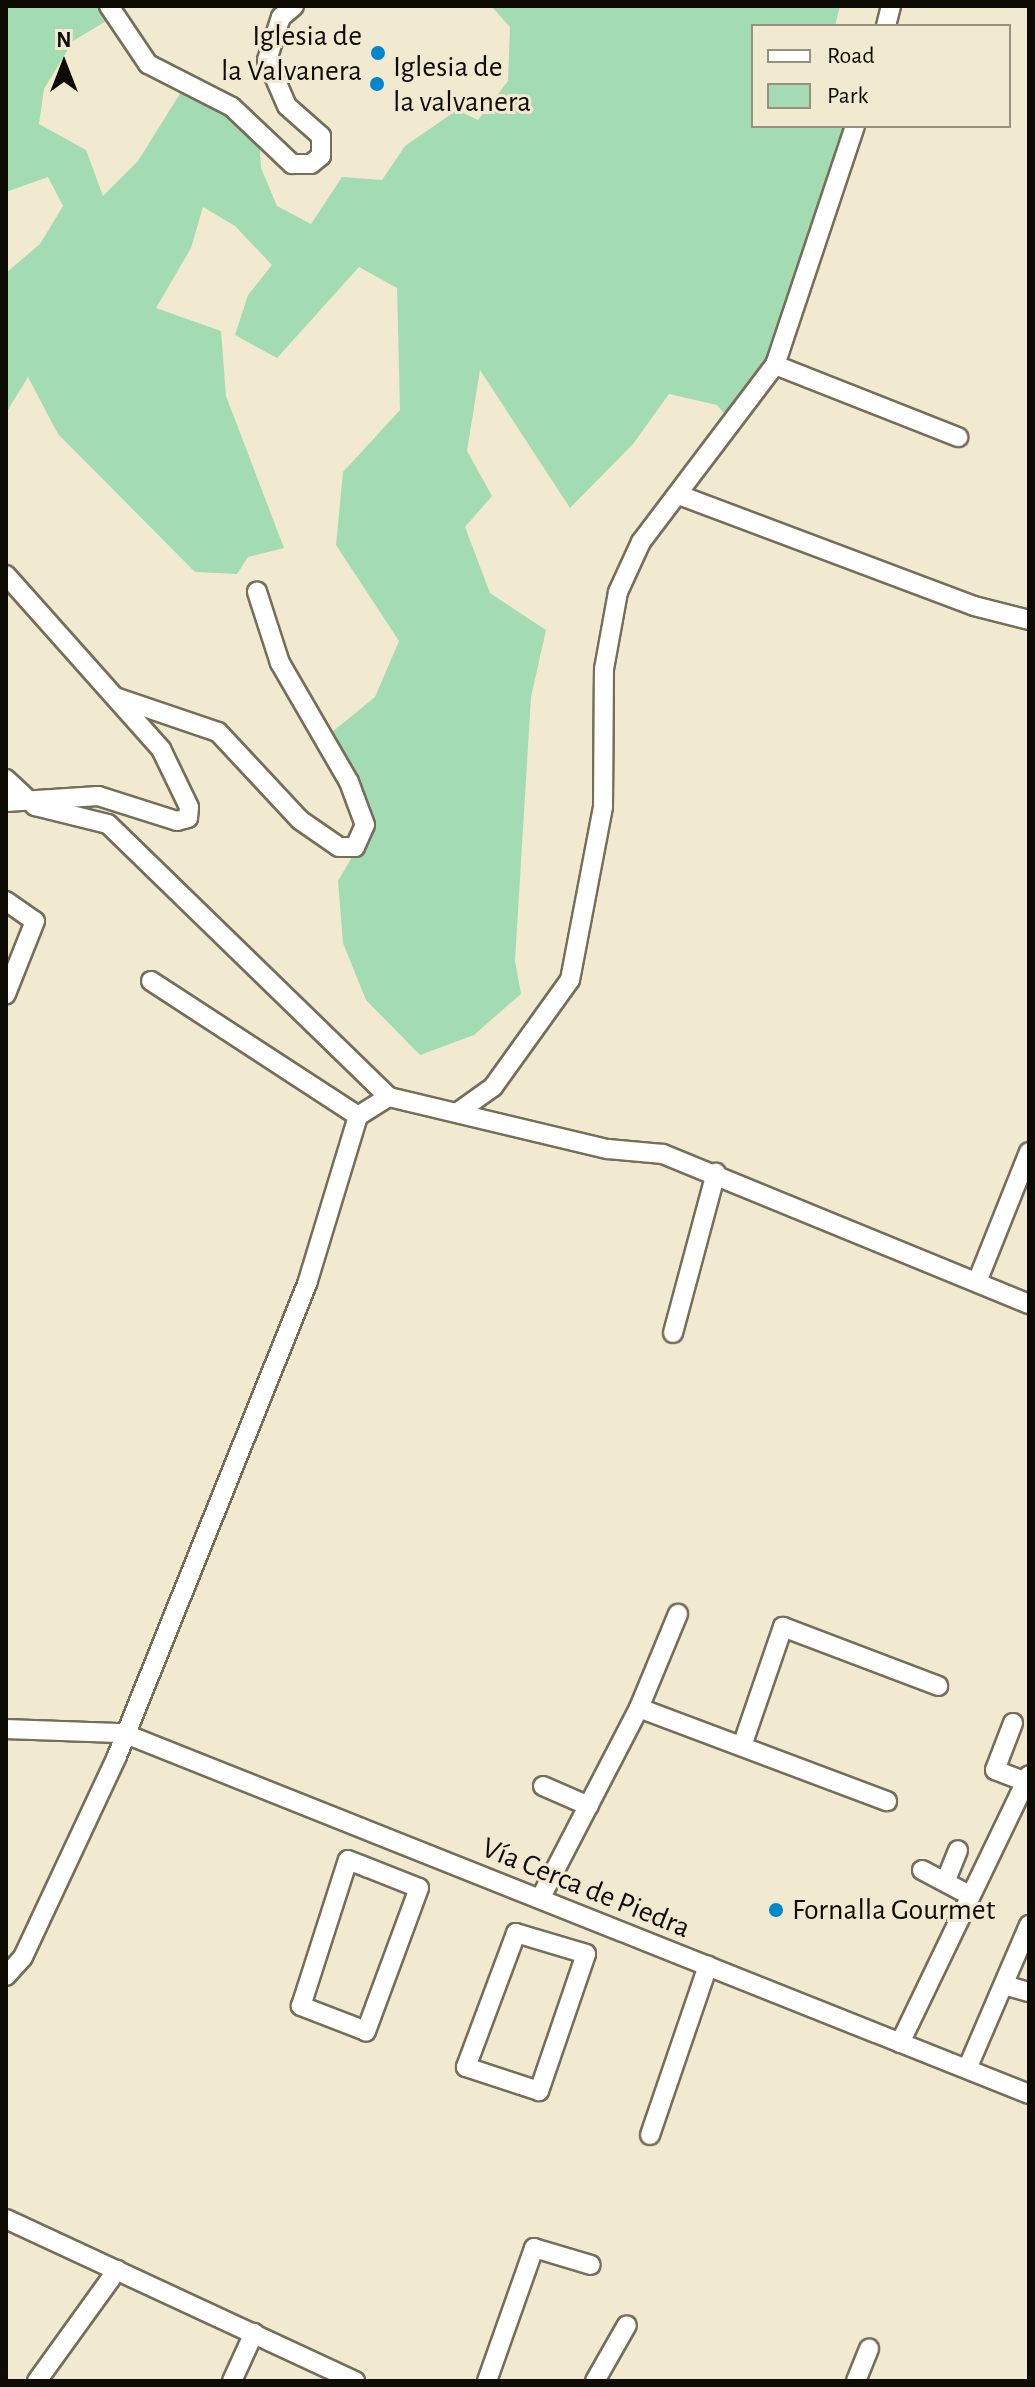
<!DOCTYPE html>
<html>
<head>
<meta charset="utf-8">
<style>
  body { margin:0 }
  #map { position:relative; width:1035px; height:2387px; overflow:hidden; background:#f2e9d1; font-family:"Alegreya Sans",sans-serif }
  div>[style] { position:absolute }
  .green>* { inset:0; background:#a3dcb3 }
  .roads { filter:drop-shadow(2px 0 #756e58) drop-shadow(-2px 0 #756e58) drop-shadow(0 2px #756e58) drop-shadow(0 -2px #756e58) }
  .minor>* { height:18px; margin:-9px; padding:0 9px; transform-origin:9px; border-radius:9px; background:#fff }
  .dots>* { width:22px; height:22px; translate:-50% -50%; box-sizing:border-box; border:4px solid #f2e9d1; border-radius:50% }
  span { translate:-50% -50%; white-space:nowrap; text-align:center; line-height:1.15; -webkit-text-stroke:6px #f2e9d1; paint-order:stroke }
  .poi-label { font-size:30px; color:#0e0b04 }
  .right { translate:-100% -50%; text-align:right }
  .left { translate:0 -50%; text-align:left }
  .street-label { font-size:30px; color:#0e0b04 }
  .frame { position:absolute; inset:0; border:8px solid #0e0b04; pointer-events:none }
  .legend { position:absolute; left:751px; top:24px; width:260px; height:104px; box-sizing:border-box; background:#f2e9d1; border:2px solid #97907f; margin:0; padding:10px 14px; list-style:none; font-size:24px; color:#0e0b04 }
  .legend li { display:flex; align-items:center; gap:16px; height:40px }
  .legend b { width:40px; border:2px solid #97907f }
  .north { position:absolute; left:24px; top:24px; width:80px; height:80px; -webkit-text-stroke:6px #f2e9d1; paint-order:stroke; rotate:0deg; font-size:22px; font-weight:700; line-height:32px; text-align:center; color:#0e0b04 }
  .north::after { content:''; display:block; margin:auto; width:28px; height:36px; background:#0e0b04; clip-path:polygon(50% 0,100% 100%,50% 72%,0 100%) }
</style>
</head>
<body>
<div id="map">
  <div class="green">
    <div style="clip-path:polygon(6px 6px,109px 6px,113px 17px,73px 41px,44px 89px,39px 124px,86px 150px,103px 196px,138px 161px,186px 84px,259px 133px,261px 168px,277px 206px,311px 224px,342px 177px,382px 180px,405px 146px,457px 110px,478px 120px,508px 81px,510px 27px,491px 6px,840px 6px,835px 26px,753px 26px,753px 126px,855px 126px,775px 365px,732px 423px,717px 405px,669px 394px,633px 444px,570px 508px,480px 370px,467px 451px,492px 496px,465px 527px,490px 593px,546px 630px,531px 697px,515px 961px,521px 994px,474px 1035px,420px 1055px,366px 1000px,343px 943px,338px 881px,365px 835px,321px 741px,375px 697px,399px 641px,336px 545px,343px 472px,400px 410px,397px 288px,359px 267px,277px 358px,235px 335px,248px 295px,272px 265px,235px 226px,203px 207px,191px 248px,156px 308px,221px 331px,226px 396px,284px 548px,248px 557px,237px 574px,195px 572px,58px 434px,28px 377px,6px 413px,6px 273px,40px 244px,63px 206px,48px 177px,6px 192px)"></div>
  </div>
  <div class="roads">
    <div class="minor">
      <div style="left:109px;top:6px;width:70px;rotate:56.1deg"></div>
      <div style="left:148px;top:64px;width:94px;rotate:27.1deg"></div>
      <div style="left:232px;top:107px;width:83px;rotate:43.5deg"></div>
      <div style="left:292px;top:164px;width:19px"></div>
      <div style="left:311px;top:164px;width:13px;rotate:-39deg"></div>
      <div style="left:321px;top:156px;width:20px;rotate:-90deg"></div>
      <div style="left:321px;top:136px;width:45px;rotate:-138.6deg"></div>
      <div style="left:287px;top:106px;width:50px;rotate:-113.5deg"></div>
      <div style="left:267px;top:60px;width:45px;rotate:-72deg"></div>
      <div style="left:281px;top:17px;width:17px;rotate:-40deg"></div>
      <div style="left:886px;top:26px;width:21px;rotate:-76deg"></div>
      <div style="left:775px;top:365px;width:197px;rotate:21.5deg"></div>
      <div style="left:679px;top:495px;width:315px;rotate:20.6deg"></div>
      <div style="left:974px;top:606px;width:57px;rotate:14.3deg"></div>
      <div style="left:6px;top:575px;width:233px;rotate:48.3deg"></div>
      <div style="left:161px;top:749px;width:64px;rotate:64.2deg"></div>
      <div style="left:189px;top:807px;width:11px;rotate:95deg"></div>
      <div style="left:188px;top:818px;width:11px;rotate:165deg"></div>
      <div style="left:177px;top:821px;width:83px;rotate:-162.4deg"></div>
      <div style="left:98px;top:796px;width:92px;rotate:176.3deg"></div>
      <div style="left:115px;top:697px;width:109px;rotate:18.8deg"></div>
      <div style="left:218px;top:732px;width:120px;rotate:47deg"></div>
      <div style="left:300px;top:820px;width:47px;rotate:34.7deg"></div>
      <div style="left:339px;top:847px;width:16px"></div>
      <div style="left:355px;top:847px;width:24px;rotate:-66deg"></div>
      <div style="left:365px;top:825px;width:46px;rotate:-110.4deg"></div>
      <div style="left:349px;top:782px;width:138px;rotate:-120.1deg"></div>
      <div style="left:280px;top:663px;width:75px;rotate:-107.9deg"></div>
      <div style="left:6px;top:779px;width:40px;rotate:43deg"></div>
      <div style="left:35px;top:806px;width:75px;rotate:13.9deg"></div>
      <div style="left:108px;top:824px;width:392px;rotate:44.2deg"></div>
      <div style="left:6px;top:901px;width:35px;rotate:35deg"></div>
      <div style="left:35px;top:921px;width:79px;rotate:111.7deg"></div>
      <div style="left:151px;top:981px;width:247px;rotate:33.1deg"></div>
      <div style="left:458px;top:1112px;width:43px;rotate:-35.5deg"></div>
      <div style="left:493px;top:1087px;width:132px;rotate:-54.3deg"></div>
      <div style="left:570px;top:980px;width:176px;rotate:-79.2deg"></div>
      <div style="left:603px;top:807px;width:138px;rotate:-89.6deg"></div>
      <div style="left:604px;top:669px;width:78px;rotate:-79.7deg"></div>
      <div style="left:618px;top:592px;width:55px;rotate:-65.3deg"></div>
      <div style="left:641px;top:542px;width:222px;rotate:-52.9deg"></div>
      <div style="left:775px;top:365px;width:252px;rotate:-71.5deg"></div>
      <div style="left:977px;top:1282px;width:140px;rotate:-68.2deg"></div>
      <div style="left:673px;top:1333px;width:166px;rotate:-75deg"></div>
      <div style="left:639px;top:1708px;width:102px;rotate:-67.5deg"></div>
      <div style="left:1013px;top:1723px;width:50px;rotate:111deg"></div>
      <div style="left:995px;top:1770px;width:33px;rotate:21deg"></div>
      <div style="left:6px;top:1729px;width:117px;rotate:2deg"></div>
      <div style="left:123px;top:1733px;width:975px;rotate:21.73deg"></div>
      <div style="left:743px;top:1743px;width:123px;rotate:-71deg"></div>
      <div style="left:783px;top:1627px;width:166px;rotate:20.8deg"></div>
      <div style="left:543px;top:1786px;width:50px;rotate:23.5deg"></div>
      <div style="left:348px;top:1860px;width:76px;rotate:21.5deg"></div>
      <div style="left:419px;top:1888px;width:153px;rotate:110.3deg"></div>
      <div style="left:366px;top:2031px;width:70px;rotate:-159deg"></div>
      <div style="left:301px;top:2006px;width:153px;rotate:-72.2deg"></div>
      <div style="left:922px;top:1870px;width:55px;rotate:28deg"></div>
      <div style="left:946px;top:1880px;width:32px;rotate:-68deg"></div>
      <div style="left:540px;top:1899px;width:215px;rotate:-62.6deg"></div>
      <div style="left:639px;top:1708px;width:265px;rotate:20.6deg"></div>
      <div style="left:516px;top:1933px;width:73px;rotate:16.7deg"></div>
      <div style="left:586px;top:1954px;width:145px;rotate:108.9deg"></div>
      <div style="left:539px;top:2091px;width:77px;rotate:-161.8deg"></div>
      <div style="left:466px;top:2067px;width:143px;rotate:-69.5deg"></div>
      <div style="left:6px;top:1976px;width:25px;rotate:-48deg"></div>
      <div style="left:23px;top:1957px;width:222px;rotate:-64.9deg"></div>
      <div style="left:117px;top:1756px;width:509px;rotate:-68.07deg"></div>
      <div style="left:307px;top:1284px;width:176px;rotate:-73.1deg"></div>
      <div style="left:358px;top:1116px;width:36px;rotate:-32deg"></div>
      <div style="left:389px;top:1097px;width:225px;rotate:13.4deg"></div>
      <div style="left:608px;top:1149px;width:55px;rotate:5.2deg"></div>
      <div style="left:663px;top:1154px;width:396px;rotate:22.3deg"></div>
      <div style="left:1004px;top:1985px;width:26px;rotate:16deg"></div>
      <div style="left:900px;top:2043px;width:297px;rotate:-64.3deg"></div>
      <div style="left:967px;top:2069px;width:157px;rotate:-66.7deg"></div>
      <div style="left:650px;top:2135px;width:179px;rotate:-71.1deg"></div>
      <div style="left:6px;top:2219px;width:385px;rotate:24.9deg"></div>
      <div style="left:37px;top:2381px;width:137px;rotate:-54.2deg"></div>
      <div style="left:232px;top:2381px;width:53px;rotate:-65.4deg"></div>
      <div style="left:487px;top:2381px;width:141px;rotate:-70.5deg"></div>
      <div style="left:534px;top:2248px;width:59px;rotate:16.6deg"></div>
      <div style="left:595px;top:2381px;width:64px;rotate:-60.3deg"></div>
      <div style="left:856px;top:2381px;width:35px;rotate:-68deg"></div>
    </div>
  </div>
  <div class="dots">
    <div style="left:378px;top:53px;background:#0086cd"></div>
    <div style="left:377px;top:84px;background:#0086cd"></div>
    <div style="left:776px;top:1910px;background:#0086cd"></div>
  </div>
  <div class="poi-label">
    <span class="right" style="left:362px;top:53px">Iglesia de<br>la Valvanera</span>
    <span class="left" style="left:393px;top:84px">Iglesia de<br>la valvanera</span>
    <span class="left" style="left:792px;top:1910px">Fornalla Gourmet</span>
  </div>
  <div class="street-label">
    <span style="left:586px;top:1888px;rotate:22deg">Vía Cerca de Piedra</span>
  </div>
  <div class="frame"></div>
  <ul class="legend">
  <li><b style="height:10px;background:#fff"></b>Road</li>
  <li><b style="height:22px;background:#a3dcb3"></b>Park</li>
  </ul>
  <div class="north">N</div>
</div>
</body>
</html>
